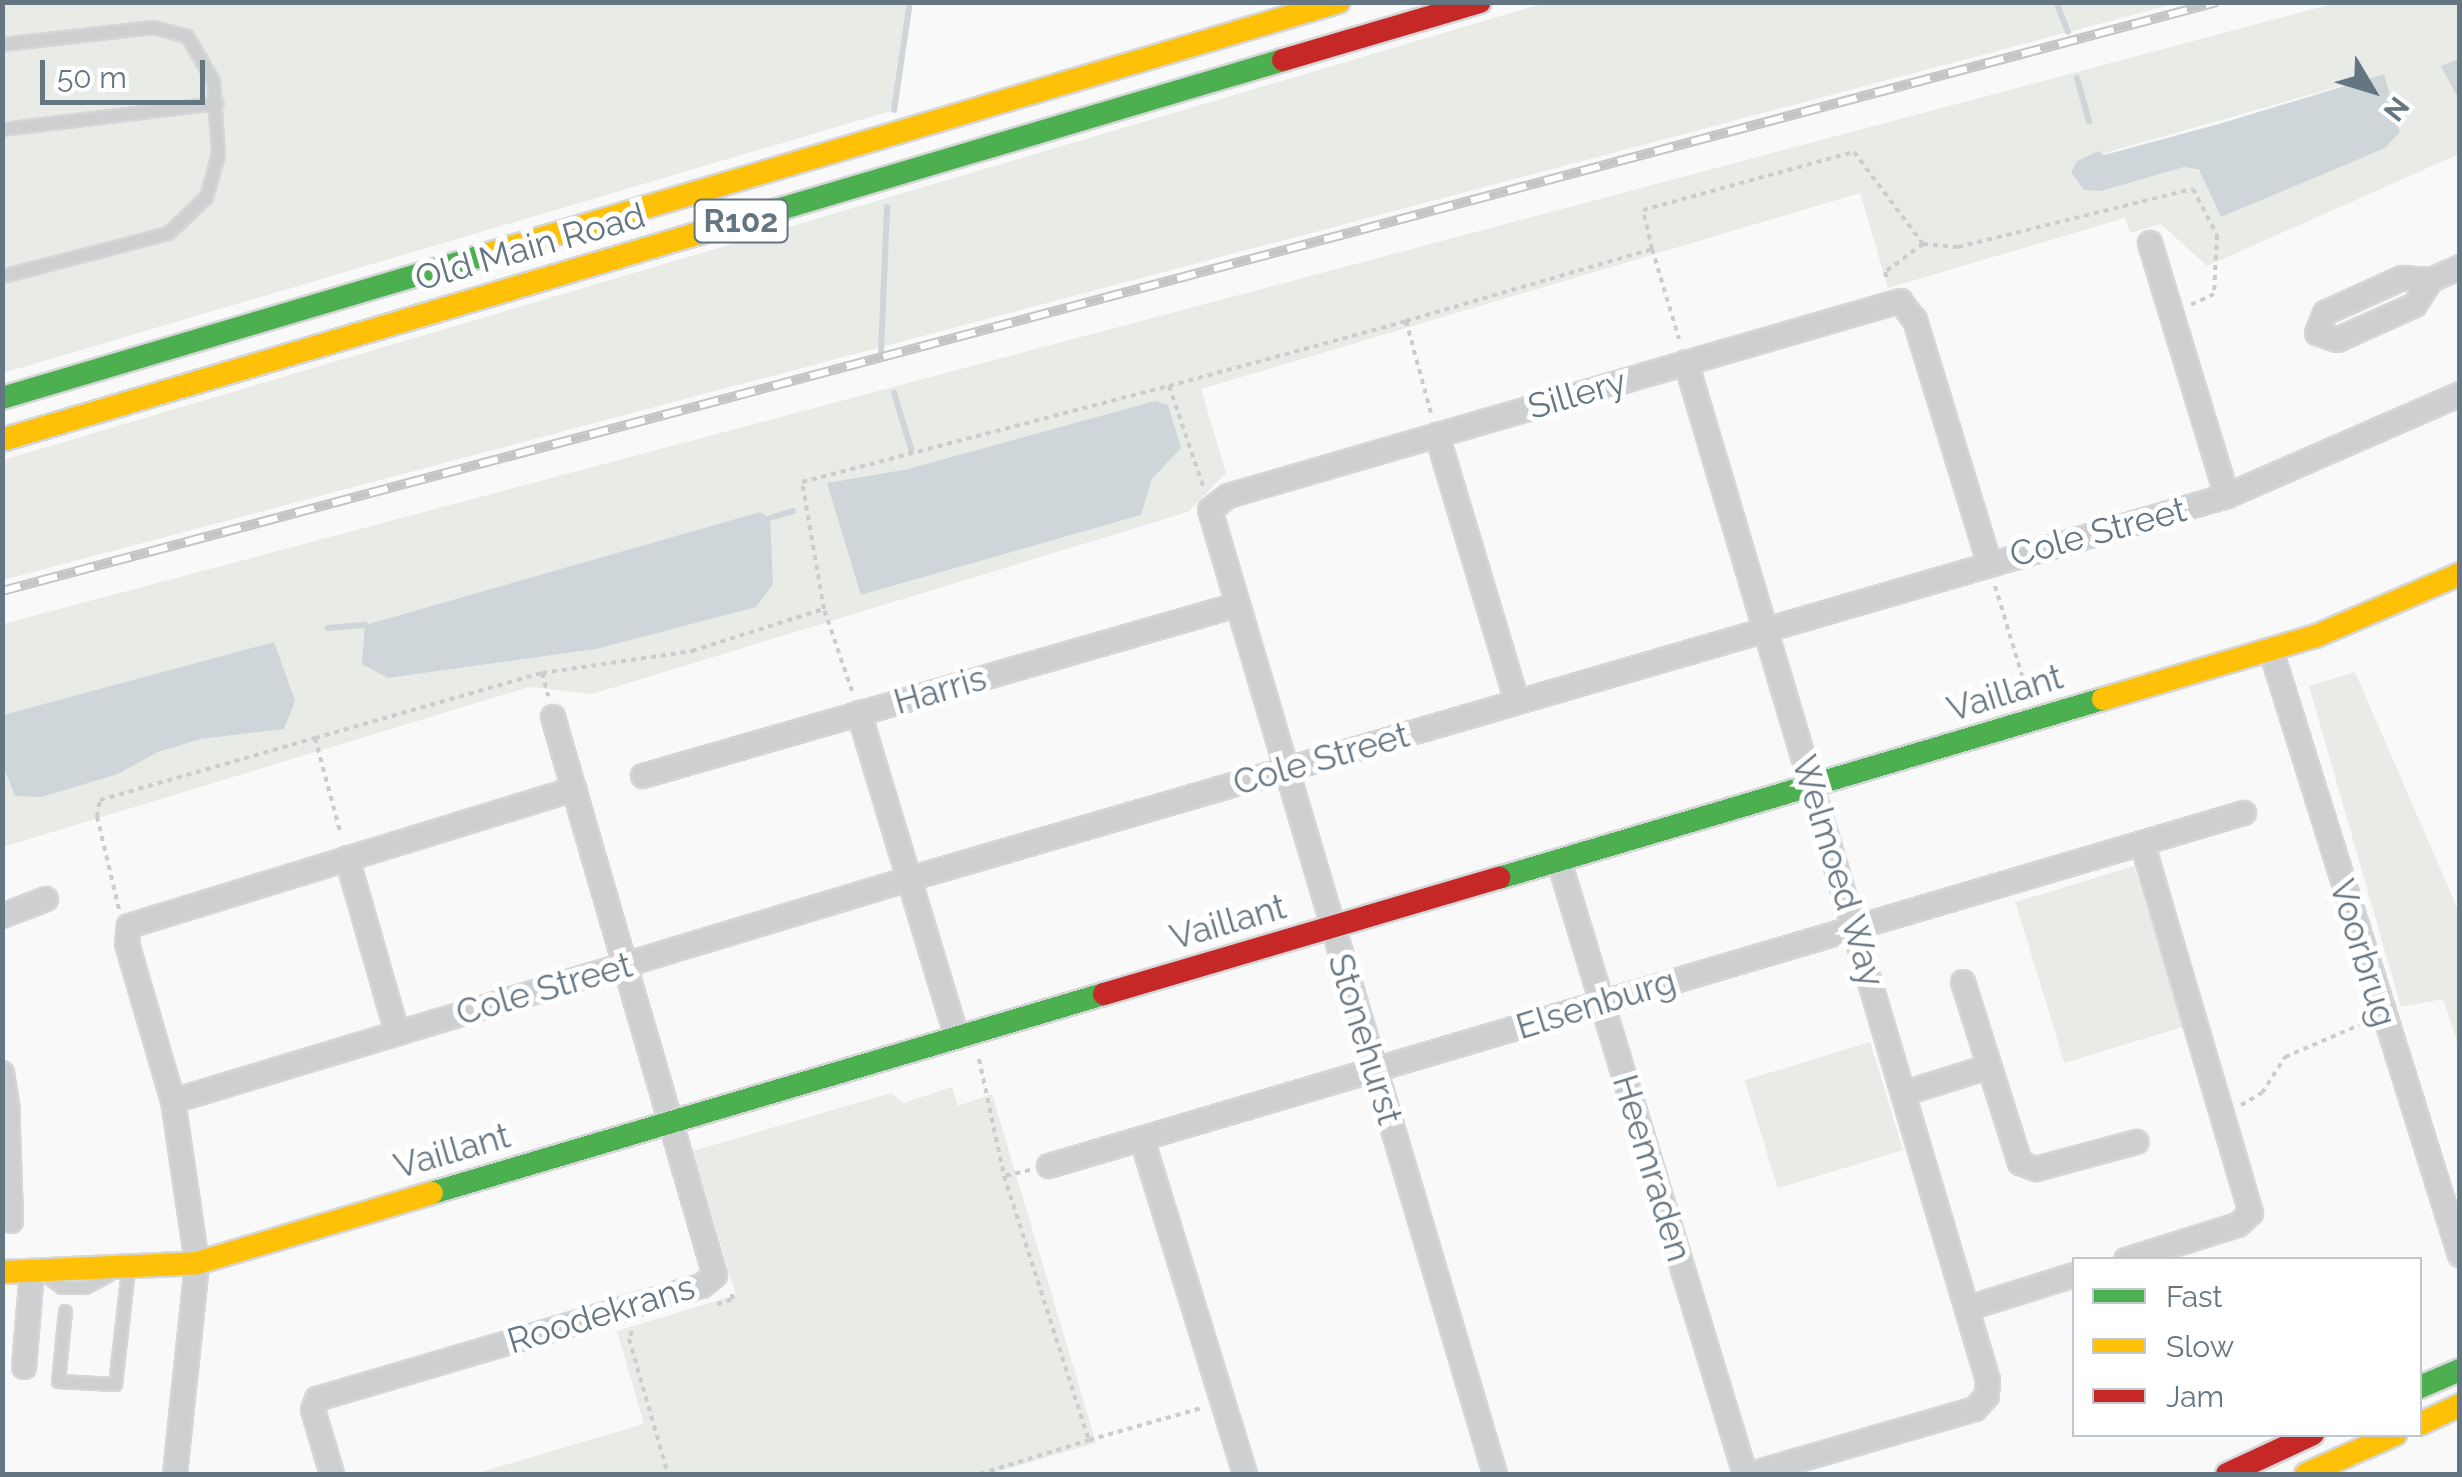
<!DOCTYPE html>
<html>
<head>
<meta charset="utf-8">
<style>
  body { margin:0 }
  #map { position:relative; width:2462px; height:1477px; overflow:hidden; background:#f9f9f9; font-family:Raleway,sans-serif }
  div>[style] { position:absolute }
  .green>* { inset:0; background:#e8ebe6; transform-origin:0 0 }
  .water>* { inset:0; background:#ced6d9 }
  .stream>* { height:6px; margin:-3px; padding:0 3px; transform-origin:3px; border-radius:3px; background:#ced6d9 }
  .path>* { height:4px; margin-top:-2px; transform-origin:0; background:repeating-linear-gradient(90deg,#cbcccd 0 5px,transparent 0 10px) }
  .roads { filter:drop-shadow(2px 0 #d5d6d7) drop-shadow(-2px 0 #d5d6d7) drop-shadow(0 2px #d5d6d7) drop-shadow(0 -2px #d5d6d7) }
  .lane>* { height:11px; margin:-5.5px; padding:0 5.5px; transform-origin:5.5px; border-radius:5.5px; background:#cecfd0 }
  .street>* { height:22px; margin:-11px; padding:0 11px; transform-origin:11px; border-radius:11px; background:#cecfd0 }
  .fast>* { height:22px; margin:-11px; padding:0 11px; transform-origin:11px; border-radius:11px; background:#4caf50 }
  .slow>* { height:22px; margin:-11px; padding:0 11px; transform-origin:11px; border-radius:11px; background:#ffc107 }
  .jam>* { height:22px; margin:-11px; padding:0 11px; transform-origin:11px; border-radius:11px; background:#c62828 }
  .rail>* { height:10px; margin-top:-5px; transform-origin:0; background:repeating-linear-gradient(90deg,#fff 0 19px,#c3c5c6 0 38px); box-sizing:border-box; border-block:2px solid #c3c5c6 }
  span { translate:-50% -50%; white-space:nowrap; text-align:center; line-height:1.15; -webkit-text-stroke:10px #fff; paint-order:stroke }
  .shield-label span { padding:2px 8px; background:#fff; border:2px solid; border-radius:8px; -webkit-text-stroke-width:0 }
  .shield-label { font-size:32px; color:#657683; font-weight:700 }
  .street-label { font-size:35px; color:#657683 }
  .frame { position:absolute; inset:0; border:5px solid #657683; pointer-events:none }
  .legend { position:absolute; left:2072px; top:1257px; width:350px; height:180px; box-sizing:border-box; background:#fff; border:2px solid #c1c8cd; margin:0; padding:12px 18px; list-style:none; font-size:30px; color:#657683 }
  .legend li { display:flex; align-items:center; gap:20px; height:50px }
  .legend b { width:50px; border:2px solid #c1c8cd }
  .north { position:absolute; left:2322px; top:40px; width:100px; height:100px; -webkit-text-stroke:8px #fff; paint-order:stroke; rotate:128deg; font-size:28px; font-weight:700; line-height:40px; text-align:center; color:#657683 }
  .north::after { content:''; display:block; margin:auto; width:35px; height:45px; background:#657683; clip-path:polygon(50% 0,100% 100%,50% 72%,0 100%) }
  .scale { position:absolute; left:40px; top:60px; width:165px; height:45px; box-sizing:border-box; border:5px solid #657683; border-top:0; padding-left:12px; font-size:30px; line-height:35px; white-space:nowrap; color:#657683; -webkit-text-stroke:8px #fff; paint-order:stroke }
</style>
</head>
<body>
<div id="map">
  <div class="green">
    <div style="clip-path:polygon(1548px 2px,2178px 3px,3px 580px,3px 460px)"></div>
    <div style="clip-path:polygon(3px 3px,910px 3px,894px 110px,3px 373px)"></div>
    <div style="clip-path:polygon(evenodd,2336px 3px,2459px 3px,2459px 59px,2442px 67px,2459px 100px,2459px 154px,2207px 266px,2161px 224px,2130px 233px,2125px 218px,1888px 288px,1860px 193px,1201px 389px,1226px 473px,1188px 512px,592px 694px,529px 687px,3px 847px,2px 767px,15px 796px,118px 774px,158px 752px,201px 739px,284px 729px,274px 642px,3px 715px,3px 624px,2336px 3px,2383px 74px,2221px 217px,2199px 171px,2184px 167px,2101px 191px,2077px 161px,2383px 74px,2336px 3px,1181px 448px,1152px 479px,1141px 515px,862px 595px,828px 483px,908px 469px,1181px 448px,2336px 3px,760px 512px,770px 518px,769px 530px,596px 649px,388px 678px,365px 625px,760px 512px)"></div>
    <div style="clip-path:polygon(2355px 672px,2459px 912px,2459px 1047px,2443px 999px,2401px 1007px,2309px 686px)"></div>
    <div style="left:2134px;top:866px;width:168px;height:124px;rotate:73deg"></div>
    <div style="left:1870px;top:1042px;width:113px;height:131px;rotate:73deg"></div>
    <div style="clip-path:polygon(952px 1087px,958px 1106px,992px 1094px,1096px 1443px,989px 1474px,474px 1474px,644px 1424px,617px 1331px,736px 1295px,693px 1151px,891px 1093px,903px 1103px)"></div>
  </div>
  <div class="water">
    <div style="clip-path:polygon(2459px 59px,2460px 59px,2459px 100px,2441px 66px)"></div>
    <div style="clip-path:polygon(2384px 74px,2400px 132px,2385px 148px,2221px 217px,2199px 170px,2184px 167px,2101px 191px,2084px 190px,2071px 172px,2077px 161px,2099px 151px,2104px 155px,2219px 124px)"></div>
    <div style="clip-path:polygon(1155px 401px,1168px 405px,1181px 448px,1152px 479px,1141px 515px,861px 595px,827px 483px,908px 469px)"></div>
    <div style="clip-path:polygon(760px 512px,770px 518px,773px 584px,756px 607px,596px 649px,388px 678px,362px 664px,365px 625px)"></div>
    <div style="clip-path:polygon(274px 642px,295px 701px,284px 729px,201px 739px,158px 752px,118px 774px,41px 797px,15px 796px,3px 767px,3px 715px)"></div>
  </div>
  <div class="stream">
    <div style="left:2056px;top:2px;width:32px;rotate:68deg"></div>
    <div style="left:2077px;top:78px;width:45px;rotate:74.4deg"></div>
    <div style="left:894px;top:110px;width:109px;rotate:-81.6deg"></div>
    <div style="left:881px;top:352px;width:145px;rotate:-87.6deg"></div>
    <div style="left:894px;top:393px;width:59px;rotate:73.1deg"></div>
    <div style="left:770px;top:518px;width:24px;rotate:-17deg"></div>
    <div style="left:328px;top:628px;width:37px;rotate:-5deg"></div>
  </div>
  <div class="path">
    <div style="left:1923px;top:244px;width:35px;rotate:5deg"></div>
    <div style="left:1958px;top:247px;width:242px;rotate:-13.9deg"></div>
    <div style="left:2193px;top:189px;width:52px;rotate:62.4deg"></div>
    <div style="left:2217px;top:235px;width:59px;rotate:92.9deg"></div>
    <div style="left:2214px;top:294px;width:26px;rotate:155deg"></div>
    <div style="left:1652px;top:249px;width:40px;rotate:-103deg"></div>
    <div style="left:1643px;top:210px;width:219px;rotate:-15.4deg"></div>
    <div style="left:1854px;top:152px;width:115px;rotate:53.1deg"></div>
    <div style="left:1923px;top:244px;width:47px;rotate:143.6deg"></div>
    <div style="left:1885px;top:272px;width:9px;rotate:77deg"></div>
    <div style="left:1406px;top:321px;width:256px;rotate:-16.3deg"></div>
    <div style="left:1652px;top:249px;width:94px;rotate:73.3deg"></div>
    <div style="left:1169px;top:386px;width:246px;rotate:-15.3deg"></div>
    <div style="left:1406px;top:321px;width:95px;rotate:74.8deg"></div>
    <div style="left:1995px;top:586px;width:111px;rotate:73.2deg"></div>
    <div style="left:542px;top:673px;width:152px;rotate:-8.3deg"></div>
    <div style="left:692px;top:651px;width:139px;rotate:-17.7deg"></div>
    <div style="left:852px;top:691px;width:87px;rotate:-108.9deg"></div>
    <div style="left:824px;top:609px;width:129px;rotate:-99.8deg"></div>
    <div style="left:802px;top:482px;width:379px;rotate:-14.7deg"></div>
    <div style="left:1169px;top:386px;width:106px;rotate:71.2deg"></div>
    <div style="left:315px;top:738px;width:236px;rotate:-16deg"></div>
    <div style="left:542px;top:673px;width:24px;rotate:75deg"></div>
    <div style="left:119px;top:909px;width:95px;rotate:-103.4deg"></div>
    <div style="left:97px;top:817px;width:17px;rotate:-80deg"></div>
    <div style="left:100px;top:800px;width:224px;rotate:-16.1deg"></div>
    <div style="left:315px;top:738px;width:100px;rotate:75deg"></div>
    <div style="left:979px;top:1059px;width:120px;rotate:77.9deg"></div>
    <div style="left:2241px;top:1105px;width:24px;rotate:-30deg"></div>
    <div style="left:2262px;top:1093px;width:43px;rotate:-57.4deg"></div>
    <div style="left:2285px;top:1057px;width:86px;rotate:-23.3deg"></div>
    <div style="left:1030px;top:1170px;width:27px;rotate:167deg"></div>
    <div style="left:1004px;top:1176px;width:277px;rotate:72.2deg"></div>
    <div style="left:1089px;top:1440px;width:116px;rotate:-15.9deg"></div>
    <div style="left:717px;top:1304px;width:17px;rotate:-17deg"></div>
    <div style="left:733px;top:1299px;width:8px;rotate:-104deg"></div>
    <div style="left:632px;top:1331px;width:9px;rotate:111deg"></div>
    <div style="left:629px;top:1339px;width:141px;rotate:73.9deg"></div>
    <div style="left:980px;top:1474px;width:114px;rotate:-17.3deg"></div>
  </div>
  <div class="roads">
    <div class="lane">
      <div style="left:2px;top:44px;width:152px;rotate:-6.4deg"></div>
      <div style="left:153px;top:27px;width:35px;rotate:15deg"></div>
      <div style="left:187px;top:36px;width:52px;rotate:60deg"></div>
      <div style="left:213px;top:81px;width:73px;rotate:86.1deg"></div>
      <div style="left:218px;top:154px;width:45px;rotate:105.6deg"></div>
      <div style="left:206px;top:197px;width:52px;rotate:136.5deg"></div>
      <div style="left:168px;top:233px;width:171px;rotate:165.5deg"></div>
      <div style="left:2px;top:129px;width:216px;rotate:-6.9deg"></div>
      <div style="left:48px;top:1277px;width:17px;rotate:36deg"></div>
      <div style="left:62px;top:1287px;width:23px"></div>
      <div style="left:85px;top:1287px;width:26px;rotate:-28deg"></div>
      <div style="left:65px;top:1311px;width:70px;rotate:95.7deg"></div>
      <div style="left:58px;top:1381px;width:57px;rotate:3deg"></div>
      <div style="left:115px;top:1384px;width:115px;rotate:-83.5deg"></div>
    </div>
    <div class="street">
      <div style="left:2150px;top:243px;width:264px;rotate:73.1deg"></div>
      <div style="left:2431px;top:280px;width:30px;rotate:123deg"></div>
      <div style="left:2415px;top:305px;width:85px;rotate:155.8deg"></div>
      <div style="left:2337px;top:340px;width:21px;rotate:-161deg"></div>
      <div style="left:2317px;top:333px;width:22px;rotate:-68deg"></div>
      <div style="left:2325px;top:313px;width:85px;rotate:-24.4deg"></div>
      <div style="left:2402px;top:278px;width:29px;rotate:4deg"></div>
      <div style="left:2431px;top:280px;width:32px;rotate:-24deg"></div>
      <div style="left:1686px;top:362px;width:1062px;rotate:73.48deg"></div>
      <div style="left:1988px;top:1380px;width:16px;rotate:94deg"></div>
      <div style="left:1987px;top:1396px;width:18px;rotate:133deg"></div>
      <div style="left:1975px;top:1409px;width:233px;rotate:163.8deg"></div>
      <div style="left:1437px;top:435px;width:278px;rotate:73.3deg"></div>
      <div style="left:2271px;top:650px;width:634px;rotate:72.65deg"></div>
      <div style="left:859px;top:713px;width:339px;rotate:73.2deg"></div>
      <div style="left:643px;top:776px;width:618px;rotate:-16.06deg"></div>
      <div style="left:347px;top:858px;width:181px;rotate:74deg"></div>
      <div style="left:1559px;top:861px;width:641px;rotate:73.12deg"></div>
      <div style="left:2px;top:916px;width:47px;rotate:-21.1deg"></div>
      <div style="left:1963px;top:982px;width:190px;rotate:72.5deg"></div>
      <div style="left:2020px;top:1163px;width:17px;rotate:21deg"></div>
      <div style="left:2036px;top:1169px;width:104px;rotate:-15.1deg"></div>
      <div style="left:2px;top:1073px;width:36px;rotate:81deg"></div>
      <div style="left:8px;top:1109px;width:20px;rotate:90deg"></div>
      <div style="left:8px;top:1129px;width:6px;rotate:180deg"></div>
      <div style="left:1905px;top:1093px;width:87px;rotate:-17.4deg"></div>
      <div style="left:173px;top:1101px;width:769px;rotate:-16.78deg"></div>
      <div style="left:909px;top:879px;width:1373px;rotate:-16.2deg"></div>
      <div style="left:2227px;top:496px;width:254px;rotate:-23.6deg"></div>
      <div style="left:8px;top:1129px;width:92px;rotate:88.1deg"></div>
      <div style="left:1142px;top:1139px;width:350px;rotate:72.9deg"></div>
      <div style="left:1049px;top:1166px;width:1246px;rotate:-16.46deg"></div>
      <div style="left:2126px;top:1260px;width:117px;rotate:-17.4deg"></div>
      <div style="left:2238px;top:1225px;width:18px;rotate:-43deg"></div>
      <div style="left:2251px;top:1213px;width:386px;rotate:-106.4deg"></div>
      <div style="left:1969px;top:1308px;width:110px;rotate:-17.4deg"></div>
      <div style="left:24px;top:1367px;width:96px;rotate:-85.2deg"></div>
      <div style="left:175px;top:1474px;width:212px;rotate:-84deg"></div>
      <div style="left:197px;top:1263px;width:164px;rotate:-98.4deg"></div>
      <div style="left:173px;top:1101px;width:164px;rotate:-106.3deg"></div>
      <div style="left:127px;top:944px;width:18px;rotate:-84deg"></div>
      <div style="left:129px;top:926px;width:466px;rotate:-17.1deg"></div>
      <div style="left:332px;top:1474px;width:67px;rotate:-106.5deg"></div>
      <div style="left:313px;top:1410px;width:12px;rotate:-70deg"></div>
      <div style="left:317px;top:1399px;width:401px;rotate:-16.4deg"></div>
      <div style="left:702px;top:1286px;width:17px;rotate:-40deg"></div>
      <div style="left:715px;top:1275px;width:581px;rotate:-106.19deg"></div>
      <div style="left:1495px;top:1474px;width:1005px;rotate:-106.47deg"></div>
      <div style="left:1210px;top:510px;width:23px;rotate:-38deg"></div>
      <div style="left:1228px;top:496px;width:700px;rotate:-16.18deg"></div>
      <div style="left:1900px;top:301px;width:24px;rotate:52deg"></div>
      <div style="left:1915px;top:320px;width:253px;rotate:73deg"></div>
    </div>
    <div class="fast">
      <div style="left:696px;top:234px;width:612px;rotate:-16.51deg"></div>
      <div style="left:2px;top:398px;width:507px;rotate:-16.5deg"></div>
      <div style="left:1499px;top:878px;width:630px;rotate:-16.51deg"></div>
      <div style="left:432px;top:1193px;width:701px;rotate:-16.5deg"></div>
      <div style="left:2420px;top:1387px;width:43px;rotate:-23deg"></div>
    </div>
    <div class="slow">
      <div style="left:488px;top:254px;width:887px;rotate:-16.51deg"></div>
      <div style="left:2px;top:440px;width:724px;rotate:-16.53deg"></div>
      <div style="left:2103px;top:699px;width:222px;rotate:-16.5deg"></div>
      <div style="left:2316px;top:636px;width:157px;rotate:-23.3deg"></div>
      <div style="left:2px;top:1272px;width:195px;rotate:-2.6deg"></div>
      <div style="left:197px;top:1263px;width:245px;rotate:-16.6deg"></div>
      <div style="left:2420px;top:1424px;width:44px;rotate:-25.4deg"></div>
      <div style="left:2306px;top:1474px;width:98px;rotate:-24deg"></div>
    </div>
    <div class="jam">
      <div style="left:1283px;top:60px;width:205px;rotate:-16.4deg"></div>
      <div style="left:1104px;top:994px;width:412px;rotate:-16.4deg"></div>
      <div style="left:2227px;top:1474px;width:95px;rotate:-24.9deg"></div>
    </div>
  </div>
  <div class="rail">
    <div style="left:2px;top:591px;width:2292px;rotate:-14.89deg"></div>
  </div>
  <div class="shield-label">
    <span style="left:741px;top:221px">R102</span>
  </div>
  <div class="street-label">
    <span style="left:530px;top:247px;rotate:-16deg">Old Main Road</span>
    <span style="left:1577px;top:394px;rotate:-16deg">Sillery</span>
    <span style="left:2098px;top:532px;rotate:-15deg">Cole Street</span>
    <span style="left:940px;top:690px;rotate:-16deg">Harris</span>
    <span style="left:2005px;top:693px;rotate:-17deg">Vaillant</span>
    <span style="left:1321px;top:759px;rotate:-16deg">Cole Street</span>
    <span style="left:1838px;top:871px;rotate:73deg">Welmoed Way</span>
    <span style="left:1228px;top:922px;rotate:-16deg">Vaillant</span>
    <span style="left:2363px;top:953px;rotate:73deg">Voorbrug</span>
    <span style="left:544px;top:989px;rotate:-16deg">Cole Street</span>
    <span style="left:1596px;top:1004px;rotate:-17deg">Elsenburg</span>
    <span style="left:1365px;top:1039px;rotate:73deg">Stonehurst</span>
    <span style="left:452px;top:1151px;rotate:-16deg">Vaillant</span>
    <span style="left:1652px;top:1168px;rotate:73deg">Heemraden</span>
    <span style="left:601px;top:1314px;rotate:-17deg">Roodekrans</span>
  </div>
  <div class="frame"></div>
  <ul class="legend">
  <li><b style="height:12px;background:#4caf50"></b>Fast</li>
  <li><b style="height:12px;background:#ffc107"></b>Slow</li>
  <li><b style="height:12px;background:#c62828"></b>Jam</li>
  </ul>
  <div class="north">N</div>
  <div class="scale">50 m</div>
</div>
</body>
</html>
